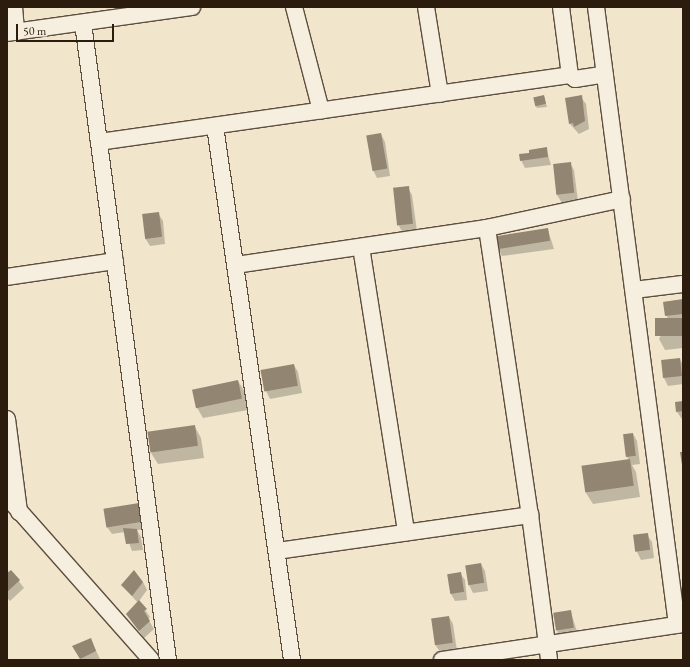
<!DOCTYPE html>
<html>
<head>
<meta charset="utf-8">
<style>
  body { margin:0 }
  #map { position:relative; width:690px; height:667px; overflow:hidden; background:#f1e5cc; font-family:"EB Garamond",serif }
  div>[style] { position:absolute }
  .shadow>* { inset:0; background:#0003 }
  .building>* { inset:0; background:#928571; transform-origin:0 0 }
  .roads { filter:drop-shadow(1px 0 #5d4e3e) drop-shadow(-1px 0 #5d4e3e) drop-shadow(0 1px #5d4e3e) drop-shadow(0 -1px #5d4e3e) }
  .street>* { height:16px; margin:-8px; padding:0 8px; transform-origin:8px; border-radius:8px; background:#f6eede }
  span { translate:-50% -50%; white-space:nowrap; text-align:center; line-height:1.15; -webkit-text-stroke:3px #f6eede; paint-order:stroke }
  .frame { position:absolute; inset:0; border:8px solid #2c1c0e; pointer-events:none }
  .scale { position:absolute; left:16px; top:24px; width:98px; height:18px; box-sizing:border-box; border:2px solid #2c1c0e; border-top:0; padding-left:5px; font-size:12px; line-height:14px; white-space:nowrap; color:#2c1c0e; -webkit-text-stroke:3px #f6eede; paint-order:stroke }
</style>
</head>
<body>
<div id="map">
  <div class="shadow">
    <div style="clip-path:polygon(544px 96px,547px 107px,537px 108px,535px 105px)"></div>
    <div style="clip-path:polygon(581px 97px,586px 104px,589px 129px,579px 134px,570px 124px)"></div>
    <div style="clip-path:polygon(381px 134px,385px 142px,390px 176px,377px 178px,373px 170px)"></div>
    <div style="clip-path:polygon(546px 148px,551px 165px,525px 168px,521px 160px)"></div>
    <div style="clip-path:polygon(570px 163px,574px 170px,578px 201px,562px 203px,557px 195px,554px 165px)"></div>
    <div style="clip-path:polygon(408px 188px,412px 195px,417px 231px,403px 233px,399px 226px)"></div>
    <div style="clip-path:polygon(158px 213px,163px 221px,165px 244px,150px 246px,145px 238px)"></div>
    <div style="clip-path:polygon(548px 230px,554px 249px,502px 256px,498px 249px)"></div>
    <div style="clip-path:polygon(683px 300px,683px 348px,665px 350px,659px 339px,668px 321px,664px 302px)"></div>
    <div style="clip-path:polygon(680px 359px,683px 365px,683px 384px,668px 386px,664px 378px)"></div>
    <div style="clip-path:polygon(294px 365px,298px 372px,302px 393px,270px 399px,266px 391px)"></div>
    <div style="clip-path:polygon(238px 381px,245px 392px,248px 410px,203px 418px,196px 406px)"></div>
    <div style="clip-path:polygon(683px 402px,683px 419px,682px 419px,677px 412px)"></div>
    <div style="clip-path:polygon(195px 427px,201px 438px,204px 458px,158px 464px,151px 453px)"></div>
    <div style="clip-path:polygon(633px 434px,637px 441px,640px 464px,632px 465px,636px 472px,640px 497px,593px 504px,586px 493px,629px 460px,627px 457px)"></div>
    <div style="clip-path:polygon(139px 504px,146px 529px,137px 530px,141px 537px,143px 550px,132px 551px,125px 532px,112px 534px,107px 527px)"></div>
    <div style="clip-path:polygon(647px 535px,652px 542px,654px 558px,641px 560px,637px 552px,634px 537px)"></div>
    <div style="clip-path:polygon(481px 564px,485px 571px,488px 591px,473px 593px,469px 585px)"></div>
    <div style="clip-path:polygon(11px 571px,24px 588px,10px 601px,7px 598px,7px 574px)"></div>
    <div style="clip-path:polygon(460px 573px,465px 580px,467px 600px,455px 601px,451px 594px)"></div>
    <div style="clip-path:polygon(143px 582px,147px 590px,139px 601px,150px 617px,148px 619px,154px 629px,144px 638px,127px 614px,138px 603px,122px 585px)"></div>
    <div style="clip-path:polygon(571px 612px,578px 635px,561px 638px,557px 631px)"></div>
    <div style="clip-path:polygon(449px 617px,453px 624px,457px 651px,441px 653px,436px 646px)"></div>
    <div style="clip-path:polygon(91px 640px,100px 659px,82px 660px,74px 647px)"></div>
  </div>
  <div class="building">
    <div style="left:544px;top:95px;width:9px;height:11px;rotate:77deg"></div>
    <div style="clip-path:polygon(582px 95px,585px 121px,574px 127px,573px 123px,569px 124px,565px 98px)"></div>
    <div style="left:381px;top:133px;width:36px;height:15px;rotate:80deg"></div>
    <div style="clip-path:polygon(547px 147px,548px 157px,520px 161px,519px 154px,529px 153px,529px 150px)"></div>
    <div style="left:571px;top:162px;width:31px;height:18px;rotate:84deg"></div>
    <div style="left:409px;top:186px;width:38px;height:16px;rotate:84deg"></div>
    <div style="left:159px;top:212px;width:25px;height:17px;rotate:83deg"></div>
    <div style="left:548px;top:228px;width:13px;height:54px;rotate:81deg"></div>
    <div style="clip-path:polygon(683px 299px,683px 314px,665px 316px,663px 302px)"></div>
    <div style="left:683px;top:318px;width:18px;height:28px;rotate:90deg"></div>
    <div style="left:680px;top:358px;width:18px;height:19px;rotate:84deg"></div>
    <div style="left:294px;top:364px;width:22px;height:34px;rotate:80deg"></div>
    <div style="left:238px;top:380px;width:19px;height:47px;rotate:78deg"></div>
    <div style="clip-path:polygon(683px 401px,683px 411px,676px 412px,675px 402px)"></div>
    <div style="left:195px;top:425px;width:21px;height:48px;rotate:82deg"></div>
    <div style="left:633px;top:433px;width:23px;height:10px;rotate:83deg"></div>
    <div style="clip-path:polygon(680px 452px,683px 452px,683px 465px,682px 465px)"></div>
    <div style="left:630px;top:459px;width:27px;height:49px;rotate:82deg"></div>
    <div style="left:139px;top:503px;width:19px;height:36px;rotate:81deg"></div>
    <div style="clip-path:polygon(123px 528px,137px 529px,139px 543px,126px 544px)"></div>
    <div style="left:648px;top:533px;width:17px;height:15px;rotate:83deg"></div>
    <div style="left:481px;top:563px;width:20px;height:16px;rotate:81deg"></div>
    <div style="clip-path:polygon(11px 570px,20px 580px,7px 592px,7px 573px)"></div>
    <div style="clip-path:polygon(134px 570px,143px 582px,132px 596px,121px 585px)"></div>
    <div style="left:461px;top:572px;width:20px;height:14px;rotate:81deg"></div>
    <div style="clip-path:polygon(139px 600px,147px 609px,144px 611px,150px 621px,139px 631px,126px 614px)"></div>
    <div style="left:571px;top:610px;width:18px;height:18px;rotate:81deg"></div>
    <div style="left:449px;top:616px;width:27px;height:18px;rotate:82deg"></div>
    <div style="clip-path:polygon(91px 638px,96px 651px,80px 659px,72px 646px)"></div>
  </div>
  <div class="roads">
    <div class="street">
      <div style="left:14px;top:7px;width:25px;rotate:85deg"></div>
      <div style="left:294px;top:7px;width:107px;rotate:75.4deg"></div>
      <div style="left:426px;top:7px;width:88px;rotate:80.9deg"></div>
      <div style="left:561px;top:7px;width:69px;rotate:82.5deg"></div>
      <div style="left:570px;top:75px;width:6px;rotate:39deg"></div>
      <div style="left:575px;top:79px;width:30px;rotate:-9deg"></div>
      <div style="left:596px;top:7px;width:623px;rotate:82.53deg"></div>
      <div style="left:83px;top:23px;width:643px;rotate:82.4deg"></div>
      <div style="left:7px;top:33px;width:187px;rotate:-8deg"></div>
      <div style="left:215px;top:126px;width:540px;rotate:81.79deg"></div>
      <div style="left:99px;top:142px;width:476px;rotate:-8.1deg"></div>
      <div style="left:487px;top:228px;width:290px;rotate:81.5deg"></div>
      <div style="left:530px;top:515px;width:146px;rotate:82.5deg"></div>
      <div style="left:361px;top:247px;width:289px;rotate:81deg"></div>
      <div style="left:236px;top:265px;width:254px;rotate:-8.4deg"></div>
      <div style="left:487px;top:228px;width:138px;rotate:-12.1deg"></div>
      <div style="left:7px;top:277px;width:109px;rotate:-8.4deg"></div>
      <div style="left:634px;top:290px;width:49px;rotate:-7deg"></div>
      <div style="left:7px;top:419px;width:94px;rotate:82.6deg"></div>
      <div style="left:7px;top:497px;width:217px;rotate:48.5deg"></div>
      <div style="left:277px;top:551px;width:256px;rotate:-8.1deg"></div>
      <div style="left:442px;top:660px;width:244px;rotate:-8.5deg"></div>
    </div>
  </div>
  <div class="frame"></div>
  <div class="scale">50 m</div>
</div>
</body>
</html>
